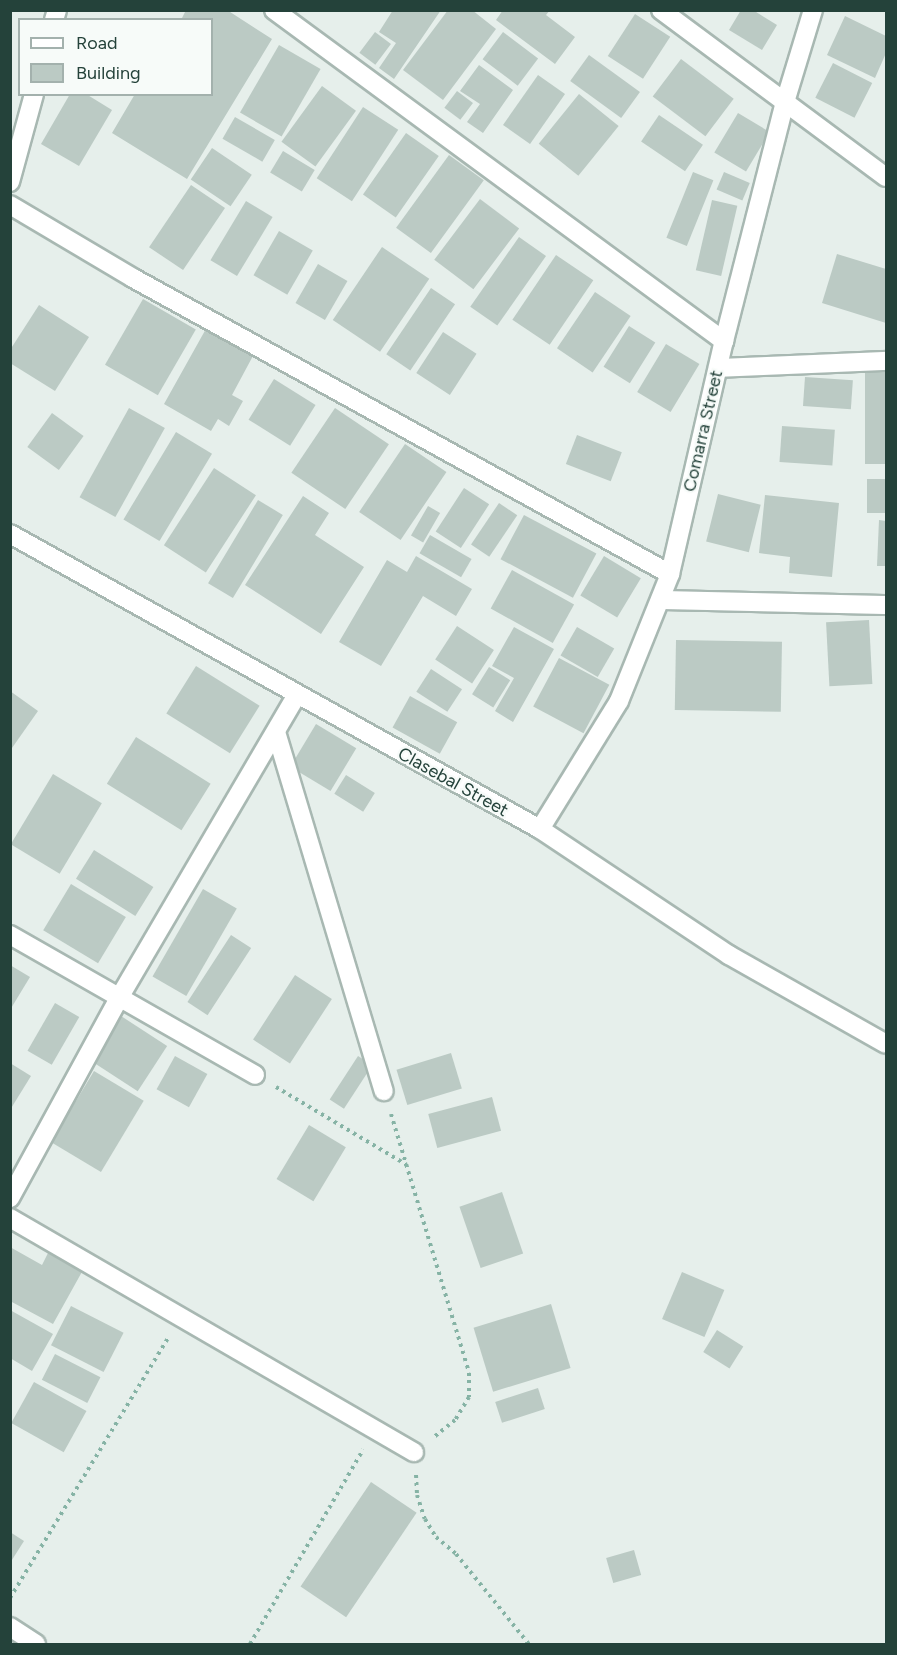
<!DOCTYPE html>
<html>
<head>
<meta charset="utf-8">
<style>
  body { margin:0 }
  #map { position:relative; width:897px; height:1655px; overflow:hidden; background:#e6efeb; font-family:Figtree,sans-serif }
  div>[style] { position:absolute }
  .building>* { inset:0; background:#bbcac4; transform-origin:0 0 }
  .path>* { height:4px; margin-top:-2px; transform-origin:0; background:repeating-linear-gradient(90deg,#86b3a5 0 3px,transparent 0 7.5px) }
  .roads { filter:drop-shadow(2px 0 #a8b8b2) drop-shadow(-2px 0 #a8b8b2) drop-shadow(0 2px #a8b8b2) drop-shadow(0 -2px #a8b8b2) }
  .minor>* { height:18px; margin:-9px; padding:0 9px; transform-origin:9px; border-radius:9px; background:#fff }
  .tertiary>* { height:18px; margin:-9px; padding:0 9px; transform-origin:9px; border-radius:9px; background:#fff }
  span { translate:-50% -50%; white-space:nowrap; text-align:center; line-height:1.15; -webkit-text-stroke:4.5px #f7fbf9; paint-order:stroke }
  .street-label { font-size:18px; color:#24423a }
  .frame { position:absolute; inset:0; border:12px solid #24423a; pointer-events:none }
  .legend { position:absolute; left:18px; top:18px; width:195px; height:78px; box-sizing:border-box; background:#f7fbf9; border:2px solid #a3b1ad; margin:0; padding:8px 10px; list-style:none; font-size:18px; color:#24423a }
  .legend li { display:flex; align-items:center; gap:12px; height:30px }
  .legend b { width:30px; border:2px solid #a3b1ad }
</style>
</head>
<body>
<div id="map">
  <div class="building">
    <div style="clip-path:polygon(186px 10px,227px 10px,272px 39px,187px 179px,112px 133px,135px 94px,212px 94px,212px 20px,181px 20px)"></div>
    <div style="clip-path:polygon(393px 10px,441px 10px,394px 79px,379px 68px,396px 43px,379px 32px)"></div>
    <div style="clip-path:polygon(448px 10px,472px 10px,496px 29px,443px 100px,403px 70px)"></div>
    <div style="clip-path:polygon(503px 10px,550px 10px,546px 15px,575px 37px,555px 64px,496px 20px)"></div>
    <div style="clip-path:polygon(741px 10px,753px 10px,777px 25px,762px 50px,729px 30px)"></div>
    <div style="left:635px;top:14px;width:42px;height:50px;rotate:33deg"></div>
    <div style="clip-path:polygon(845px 16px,886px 36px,886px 53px,875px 78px,827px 55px)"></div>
    <div style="left:375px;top:32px;width:20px;height:26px;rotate:37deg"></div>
    <div style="left:503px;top:32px;width:44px;height:34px;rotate:37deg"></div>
    <div style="left:279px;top:45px;width:48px;height:78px;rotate:30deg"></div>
    <div style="left:589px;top:55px;width:63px;height:32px;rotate:36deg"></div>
    <div style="left:681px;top:59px;width:66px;height:47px;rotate:37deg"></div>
    <div style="left:833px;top:63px;width:44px;height:39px;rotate:27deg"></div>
    <div style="clip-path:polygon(479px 65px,513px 90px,483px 133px,467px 122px,480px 104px,460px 91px)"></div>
    <div style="left:538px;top:75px;width:33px;height:61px;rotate:35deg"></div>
    <div style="left:322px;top:86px;width:42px;height:69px;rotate:36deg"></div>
    <div style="left:457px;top:91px;width:20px;height:21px;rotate:37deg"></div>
    <div style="clip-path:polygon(70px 94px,86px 94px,112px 110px,79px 166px,41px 144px)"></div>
    <div style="left:579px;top:94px;width:51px;height:64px;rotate:39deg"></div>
    <div style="left:363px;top:107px;width:42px;height:85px;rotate:33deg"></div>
    <div style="left:738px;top:113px;width:37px;height:46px;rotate:31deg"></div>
    <div style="left:659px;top:115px;width:53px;height:32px;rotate:34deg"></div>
    <div style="left:235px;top:117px;width:46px;height:25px;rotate:30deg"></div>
    <div style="left:406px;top:133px;width:40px;height:75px;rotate:35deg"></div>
    <div style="left:212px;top:148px;width:48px;height:38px;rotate:34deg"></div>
    <div style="left:283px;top:151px;width:37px;height:25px;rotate:31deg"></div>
    <div style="left:449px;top:155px;width:43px;height:90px;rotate:36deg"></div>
    <div style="left:693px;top:172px;width:22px;height:71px;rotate:22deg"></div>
    <div style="left:724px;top:172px;width:28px;height:19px;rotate:23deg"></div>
    <div style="left:191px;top:185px;width:41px;height:75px;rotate:34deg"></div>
    <div style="left:480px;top:199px;width:49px;height:76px;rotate:37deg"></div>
    <div style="left:712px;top:200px;width:26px;height:72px;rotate:13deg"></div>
    <div style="left:246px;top:201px;width:31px;height:69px;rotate:31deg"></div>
    <div style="left:279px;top:231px;width:39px;height:51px;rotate:30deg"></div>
    <div style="left:519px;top:237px;width:33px;height:85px;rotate:35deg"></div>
    <div style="left:382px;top:247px;width:57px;height:88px;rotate:34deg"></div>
    <div style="clip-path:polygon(837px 254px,886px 269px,886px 323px,822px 303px)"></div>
    <div style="left:556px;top:255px;width:45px;height:78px;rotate:34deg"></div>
    <div style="left:318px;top:264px;width:34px;height:45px;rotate:30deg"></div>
    <div style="left:431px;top:288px;width:29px;height:80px;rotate:34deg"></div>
    <div style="left:595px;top:292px;width:43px;height:68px;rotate:34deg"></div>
    <div style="left:143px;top:299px;width:61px;height:76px;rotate:30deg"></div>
    <div style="clip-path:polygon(39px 305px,89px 337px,55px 391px,10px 363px,10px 350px)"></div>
    <div style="left:629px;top:326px;width:31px;height:48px;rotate:32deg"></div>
    <div style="clip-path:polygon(207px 327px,254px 354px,232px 395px,243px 401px,229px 426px,218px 419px,211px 431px,164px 404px)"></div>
    <div style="left:443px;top:332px;width:40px;height:49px;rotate:33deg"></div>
    <div style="left:666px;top:344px;width:39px;height:56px;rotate:31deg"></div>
    <div style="left:865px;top:369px;width:21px;height:95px"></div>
    <div style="left:805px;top:377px;width:48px;height:29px;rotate:4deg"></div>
    <div style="left:274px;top:379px;width:49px;height:48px;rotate:32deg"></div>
    <div style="left:129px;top:408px;width:41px;height:102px;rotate:29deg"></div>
    <div style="left:335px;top:408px;width:65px;height:78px;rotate:34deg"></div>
    <div style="left:52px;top:413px;width:39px;height:42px;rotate:36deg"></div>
    <div style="left:782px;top:426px;width:53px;height:36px;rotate:4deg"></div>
    <div style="left:176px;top:432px;width:42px;height:102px;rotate:31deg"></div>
    <div style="left:577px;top:435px;width:48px;height:31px;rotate:21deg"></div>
    <div style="left:405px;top:444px;width:50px;height:82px;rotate:34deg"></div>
    <div style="left:214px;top:468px;width:50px;height:92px;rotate:33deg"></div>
    <div style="left:867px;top:479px;width:19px;height:34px"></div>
    <div style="left:464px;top:488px;width:30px;height:52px;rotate:33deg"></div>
    <div style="left:718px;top:494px;width:44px;height:49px;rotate:14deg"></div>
    <div style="clip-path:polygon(765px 495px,839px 503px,832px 577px,789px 573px,790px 557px,759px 553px)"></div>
    <div style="clip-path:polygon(303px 496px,329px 513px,315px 535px,364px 567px,321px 634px,245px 585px)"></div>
    <div style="left:258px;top:500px;width:29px;height:97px;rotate:31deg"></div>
    <div style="left:499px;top:503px;width:22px;height:50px;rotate:34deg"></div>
    <div style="left:428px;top:506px;width:14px;height:34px;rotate:30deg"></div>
    <div style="left:524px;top:515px;width:82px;height:50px;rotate:28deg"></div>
    <div style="clip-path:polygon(879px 520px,886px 521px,886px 566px,877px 566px)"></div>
    <div style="left:430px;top:535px;width:48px;height:21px;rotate:30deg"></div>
    <div style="clip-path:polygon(416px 556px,472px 589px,456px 616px,423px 596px,381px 666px,339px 642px,387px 560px,407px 572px)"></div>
    <div style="left:604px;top:556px;width:43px;height:46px;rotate:31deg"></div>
    <div style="left:512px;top:570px;width:71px;height:44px;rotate:29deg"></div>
    <div style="left:869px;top:620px;width:64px;height:43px;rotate:87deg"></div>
    <div style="left:457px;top:626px;width:44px;height:40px;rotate:33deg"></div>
    <div style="clip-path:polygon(514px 627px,554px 649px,513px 722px,495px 711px,514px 678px,492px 666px)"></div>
    <div style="left:577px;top:627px;width:43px;height:33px;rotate:30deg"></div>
    <div style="left:676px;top:640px;width:106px;height:70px;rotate:1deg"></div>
    <div style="left:559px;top:658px;width:57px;height:55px;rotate:28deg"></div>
    <div style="left:196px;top:666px;width:75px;height:56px;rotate:32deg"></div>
    <div style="left:489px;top:667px;width:25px;height:32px;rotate:32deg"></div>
    <div style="left:431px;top:669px;width:37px;height:27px;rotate:33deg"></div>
    <div style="clip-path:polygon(10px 691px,38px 711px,12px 748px,10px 746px)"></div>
    <div style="left:410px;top:696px;width:54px;height:36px;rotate:29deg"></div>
    <div style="left:316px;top:724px;width:47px;height:50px;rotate:31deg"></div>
    <div style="left:136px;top:737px;width:88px;height:55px;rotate:32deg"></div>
    <div style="left:53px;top:774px;width:57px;height:82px;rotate:31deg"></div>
    <div style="left:346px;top:775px;width:34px;height:22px;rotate:32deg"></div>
    <div style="left:94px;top:850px;width:70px;height:34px;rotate:32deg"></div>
    <div style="left:71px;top:884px;width:64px;height:54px;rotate:31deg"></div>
    <div style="left:203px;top:889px;width:39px;height:101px;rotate:30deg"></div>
    <div style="left:231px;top:935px;width:24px;height:80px;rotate:33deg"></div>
    <div style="clip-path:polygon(10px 965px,30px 977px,10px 1010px)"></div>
    <div style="left:295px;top:975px;width:44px;height:77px;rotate:33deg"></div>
    <div style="left:55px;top:1003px;width:28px;height:55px;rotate:30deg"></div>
    <div style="left:121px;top:1016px;width:55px;height:54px;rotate:33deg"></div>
    <div style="left:451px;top:1053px;width:37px;height:57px;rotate:73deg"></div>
    <div style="left:175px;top:1056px;width:37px;height:38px;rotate:29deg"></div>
    <div style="left:358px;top:1056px;width:17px;height:52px;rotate:33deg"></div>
    <div style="clip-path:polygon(10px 1063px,31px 1076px,10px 1110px)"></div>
    <div style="left:94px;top:1071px;width:58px;height:83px;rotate:31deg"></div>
    <div style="left:492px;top:1097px;width:35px;height:66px;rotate:75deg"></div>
    <div style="left:309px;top:1125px;width:43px;height:63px;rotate:31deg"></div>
    <div style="left:502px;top:1192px;width:65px;height:45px;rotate:71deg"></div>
    <div style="clip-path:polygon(10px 1247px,42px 1265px,49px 1251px,83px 1270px,53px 1324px,10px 1301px)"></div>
    <div style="left:682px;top:1272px;width:46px;height:51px;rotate:23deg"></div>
    <div style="left:551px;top:1304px;width:67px;height:81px;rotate:73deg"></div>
    <div style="left:71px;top:1306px;width:59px;height:44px;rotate:27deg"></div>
    <div style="clip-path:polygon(10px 1310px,53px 1334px,32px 1371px,10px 1358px)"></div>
    <div style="left:717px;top:1330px;width:31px;height:26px;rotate:32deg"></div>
    <div style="left:55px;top:1354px;width:51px;height:29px;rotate:27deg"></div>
    <div style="left:34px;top:1382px;width:60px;height:47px;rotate:29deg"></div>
    <div style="left:538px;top:1388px;width:22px;height:45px;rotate:72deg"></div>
    <div style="left:371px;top:1482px;width:55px;height:126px;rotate:34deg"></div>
    <div style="clip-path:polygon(10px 1532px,24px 1541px,10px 1563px)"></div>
    <div style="left:634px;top:1550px;width:26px;height:29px;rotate:74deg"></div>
  </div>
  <div class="path">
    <div style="left:276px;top:1087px;width:152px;rotate:30.8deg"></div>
    <div style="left:391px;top:1114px;width:270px;rotate:73.2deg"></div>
    <div style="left:469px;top:1373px;width:24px;rotate:90deg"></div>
    <div style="left:469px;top:1397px;width:27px;rotate:121deg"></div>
    <div style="left:455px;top:1420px;width:28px;rotate:141deg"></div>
    <div style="left:416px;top:1475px;width:20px;rotate:87deg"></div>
    <div style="left:417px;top:1495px;width:25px;rotate:72deg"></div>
    <div style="left:425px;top:1519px;width:21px;rotate:59deg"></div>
    <div style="left:436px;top:1537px;width:26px;rotate:40deg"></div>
    <div style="left:456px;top:1554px;width:116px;rotate:51deg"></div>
    <div style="left:10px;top:1598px;width:306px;rotate:-58.7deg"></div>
    <div style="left:250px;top:1644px;width:225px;rotate:-59.8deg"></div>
  </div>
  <div class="roads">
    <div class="minor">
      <div style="left:274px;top:10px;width:559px;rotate:36.34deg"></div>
      <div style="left:661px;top:10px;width:280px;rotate:36.6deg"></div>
      <div style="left:54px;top:20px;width:10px;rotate:-73deg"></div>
      <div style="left:10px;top:182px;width:91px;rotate:-74.7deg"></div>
      <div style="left:10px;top:205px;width:143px;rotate:30.7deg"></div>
      <div style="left:133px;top:278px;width:613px;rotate:28.86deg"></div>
      <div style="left:718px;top:368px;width:168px;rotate:-2.4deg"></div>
      <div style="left:661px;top:600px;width:225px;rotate:1.3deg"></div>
      <div style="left:276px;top:732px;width:375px;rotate:73.3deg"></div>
      <div style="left:540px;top:829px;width:150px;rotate:-58.3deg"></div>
      <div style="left:619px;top:701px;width:137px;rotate:-68.1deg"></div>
      <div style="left:670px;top:574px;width:239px;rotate:-77deg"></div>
      <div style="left:724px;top:341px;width:247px;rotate:-75.7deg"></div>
      <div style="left:785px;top:102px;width:96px;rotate:-73.1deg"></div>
      <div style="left:10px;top:935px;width:282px;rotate:29.7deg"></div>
      <div style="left:10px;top:1198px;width:228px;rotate:-61.4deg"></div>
      <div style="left:119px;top:998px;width:350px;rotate:-59.6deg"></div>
      <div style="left:10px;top:1218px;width:467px;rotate:30.1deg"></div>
      <div style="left:10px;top:1627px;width:31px;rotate:33deg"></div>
    </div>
    <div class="tertiary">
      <div style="left:10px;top:534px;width:607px;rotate:29.1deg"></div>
      <div style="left:540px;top:829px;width:227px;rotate:33.7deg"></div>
      <div style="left:729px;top:955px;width:180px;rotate:29.5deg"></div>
    </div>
  </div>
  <div class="street-label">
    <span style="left:703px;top:431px;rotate:-77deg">Comarra Street</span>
    <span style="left:453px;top:782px;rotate:29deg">Clasebal Street</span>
  </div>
  <div class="frame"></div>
  <ul class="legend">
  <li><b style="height:8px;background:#fff"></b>Road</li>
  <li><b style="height:16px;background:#bbcac4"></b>Building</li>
  </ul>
</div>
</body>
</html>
